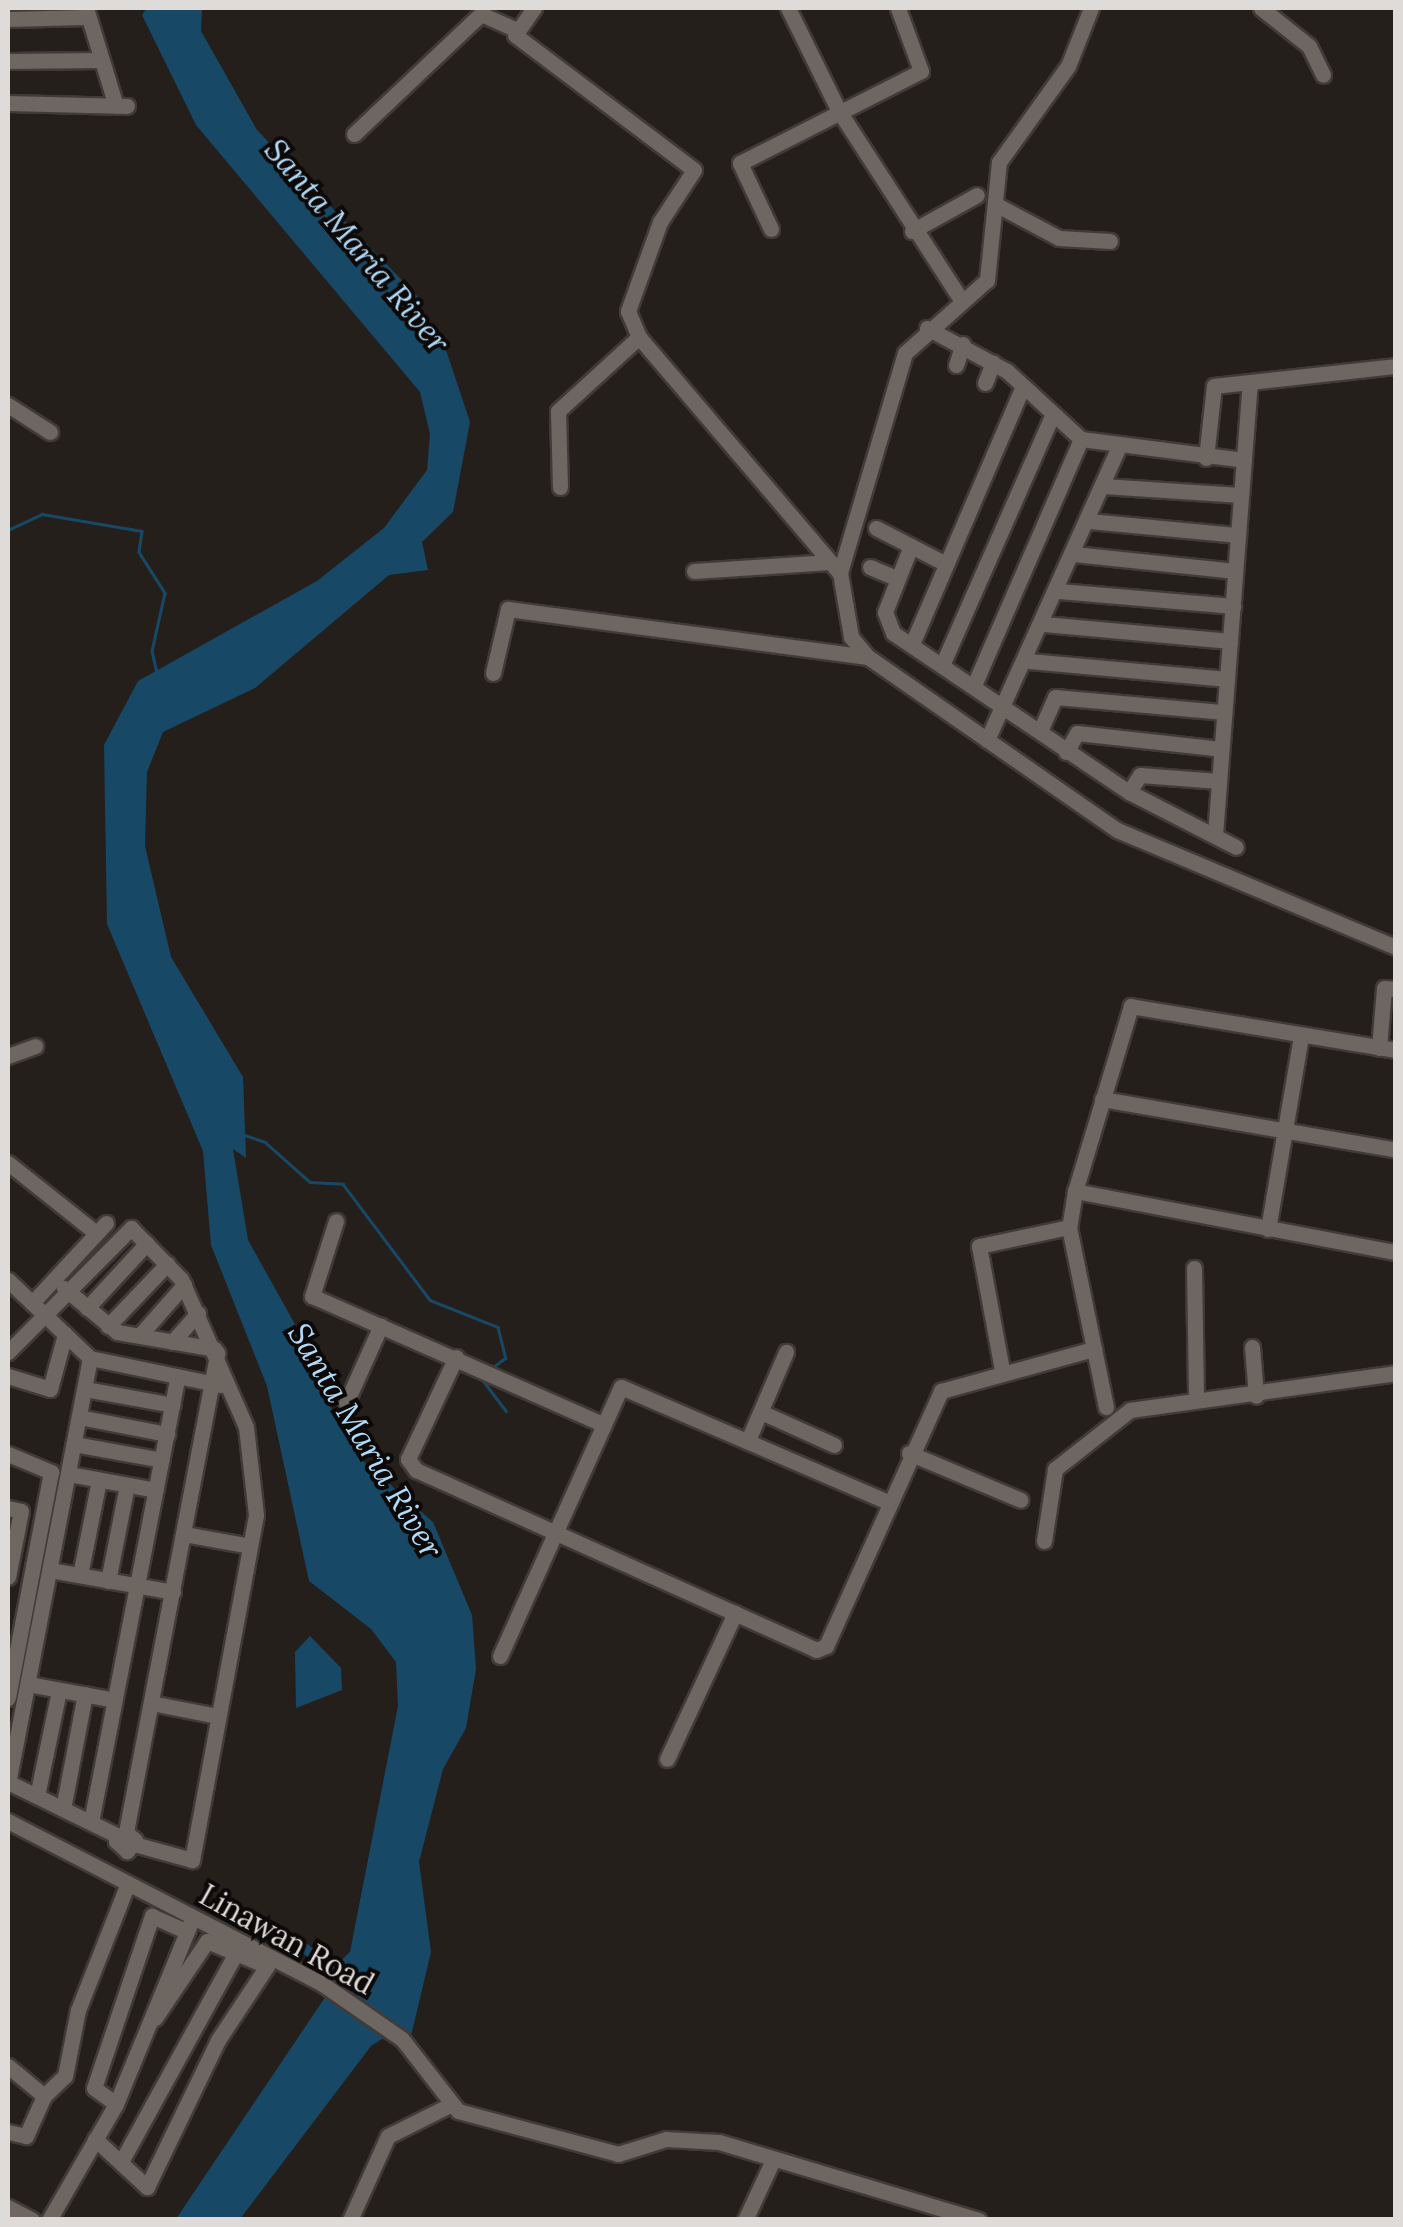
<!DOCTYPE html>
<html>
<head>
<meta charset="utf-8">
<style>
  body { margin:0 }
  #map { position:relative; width:1403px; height:2227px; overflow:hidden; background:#251f1b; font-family:Lora,serif }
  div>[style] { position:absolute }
  .water>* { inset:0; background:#174966 }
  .stream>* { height:2.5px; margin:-1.25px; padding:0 1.25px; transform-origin:1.25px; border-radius:1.25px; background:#174966 }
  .roads { filter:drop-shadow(2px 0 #403b39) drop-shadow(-2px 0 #403b39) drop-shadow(0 2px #403b39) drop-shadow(0 -2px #403b39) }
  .minor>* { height:15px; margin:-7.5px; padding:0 7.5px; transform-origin:7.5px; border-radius:7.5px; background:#6d6661 }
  span { translate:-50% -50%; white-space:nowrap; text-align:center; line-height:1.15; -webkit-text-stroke:8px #0c0908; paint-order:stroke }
  .street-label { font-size:30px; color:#dfdbd9 }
  .water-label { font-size:32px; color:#b0daf8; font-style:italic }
  .frame { position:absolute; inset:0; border:10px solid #dfdbd9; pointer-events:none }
</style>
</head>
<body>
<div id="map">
  <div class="water">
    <div style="clip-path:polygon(147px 8px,202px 8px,201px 31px,257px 130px,421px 300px,416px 324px,444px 344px,470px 422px,453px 512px,422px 542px,428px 570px,389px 575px,255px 688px,163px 732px,147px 772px,145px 846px,171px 957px,243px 1077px,246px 1158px,233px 1149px,248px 1240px,306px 1344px,284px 1329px,363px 1461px,433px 1522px,472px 1615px,476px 1669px,466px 1728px,443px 1769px,419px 1862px,431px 1952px,411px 2036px,401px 2027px,371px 2046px,240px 2219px,176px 2219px,336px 1981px,304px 1954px,306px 1943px,335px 1966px,350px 1952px,398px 1706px,396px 1662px,371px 1629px,309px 1581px,267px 1386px,211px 1245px,203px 1151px,107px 924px,104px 745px,138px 681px,317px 581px,384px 528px,427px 470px,430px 434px,420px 392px,196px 125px,142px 15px)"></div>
    <div style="clip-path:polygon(310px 1636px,341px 1668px,342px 1690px,296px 1708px,295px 1652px)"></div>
  </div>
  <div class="stream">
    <div style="left:8px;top:530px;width:38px;rotate:-25deg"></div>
    <div style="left:42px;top:514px;width:101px;rotate:9.6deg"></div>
    <div style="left:142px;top:531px;width:21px;rotate:98deg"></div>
    <div style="left:139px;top:552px;width:49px;rotate:57.6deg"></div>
    <div style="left:165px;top:593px;width:59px;rotate:102.6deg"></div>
    <div style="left:152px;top:651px;width:22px;rotate:77deg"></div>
    <div style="left:239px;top:1133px;width:28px;rotate:19deg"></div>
    <div style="left:265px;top:1142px;width:60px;rotate:41.6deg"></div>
    <div style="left:310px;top:1182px;width:33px;rotate:3deg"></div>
    <div style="left:343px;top:1184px;width:145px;rotate:53.1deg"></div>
    <div style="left:430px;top:1300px;width:73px;rotate:21.7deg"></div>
    <div style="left:498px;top:1327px;width:32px;rotate:76deg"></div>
    <div style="left:506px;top:1358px;width:15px;rotate:143deg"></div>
    <div style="left:482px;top:1379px;width:40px;rotate:53deg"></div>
  </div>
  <div class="roads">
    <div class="minor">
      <div style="left:86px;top:8px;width:102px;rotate:73deg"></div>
      <div style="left:534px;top:8px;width:33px;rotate:125deg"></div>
      <div style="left:515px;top:35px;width:224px;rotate:37deg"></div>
      <div style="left:694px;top:170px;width:62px;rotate:123.2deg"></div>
      <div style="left:660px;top:222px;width:95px;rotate:109.8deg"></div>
      <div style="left:628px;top:311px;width:28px;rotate:67deg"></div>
      <div style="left:639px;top:337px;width:310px;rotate:49.6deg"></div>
      <div style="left:788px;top:8px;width:115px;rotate:63.7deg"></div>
      <div style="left:839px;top:111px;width:226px;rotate:57.1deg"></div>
      <div style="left:1091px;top:8px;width:62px;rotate:111.6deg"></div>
      <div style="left:1068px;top:66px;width:118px;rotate:125.7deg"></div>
      <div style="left:999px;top:162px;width:119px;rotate:95.8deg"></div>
      <div style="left:987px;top:280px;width:110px;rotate:138.3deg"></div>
      <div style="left:905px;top:353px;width:229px;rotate:106.5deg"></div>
      <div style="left:840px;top:573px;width:65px;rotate:80.2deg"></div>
      <div style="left:851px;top:637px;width:26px;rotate:50deg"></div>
      <div style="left:868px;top:657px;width:303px;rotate:34.8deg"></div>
      <div style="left:1117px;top:830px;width:303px;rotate:22.8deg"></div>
      <div style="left:1261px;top:8px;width:61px;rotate:38.4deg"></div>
      <div style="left:1309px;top:46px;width:32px;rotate:64deg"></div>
      <div style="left:8px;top:19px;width:78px;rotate:-1.5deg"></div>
      <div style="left:8px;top:61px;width:92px;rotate:-0.6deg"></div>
      <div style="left:8px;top:103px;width:119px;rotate:1.4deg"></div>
      <div style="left:354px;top:134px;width:175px;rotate:-43.4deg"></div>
      <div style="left:481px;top:14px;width:36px;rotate:24deg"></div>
      <div style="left:995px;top:204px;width:72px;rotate:28deg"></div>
      <div style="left:1059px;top:238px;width:51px;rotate:3.4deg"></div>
      <div style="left:771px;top:229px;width:73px;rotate:-115.2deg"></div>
      <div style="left:740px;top:163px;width:203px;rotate:-26.9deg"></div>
      <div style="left:921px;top:71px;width:67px;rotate:-110.1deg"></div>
      <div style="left:912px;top:231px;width:74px;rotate:-29deg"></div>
      <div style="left:927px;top:328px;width:91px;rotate:28.3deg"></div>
      <div style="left:1007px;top:371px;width:100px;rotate:42.6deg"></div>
      <div style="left:1081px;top:439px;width:164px;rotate:7.3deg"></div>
      <div style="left:956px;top:365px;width:22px;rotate:-72deg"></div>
      <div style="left:985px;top:383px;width:22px;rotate:-69deg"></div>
      <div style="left:8px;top:405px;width:50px;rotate:32.7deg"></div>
      <div style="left:1206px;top:458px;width:72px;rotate:-83.7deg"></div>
      <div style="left:1214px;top:386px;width:183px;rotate:-6.3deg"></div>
      <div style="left:1103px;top:486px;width:138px;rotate:3.7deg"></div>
      <div style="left:560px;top:487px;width:76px;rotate:-91.5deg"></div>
      <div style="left:558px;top:411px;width:110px;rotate:-42.4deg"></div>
      <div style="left:1089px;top:521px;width:150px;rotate:5.4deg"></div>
      <div style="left:876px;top:528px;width:79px;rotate:27.2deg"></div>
      <div style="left:911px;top:546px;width:71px;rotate:111.5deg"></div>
      <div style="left:885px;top:612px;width:22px;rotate:69deg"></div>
      <div style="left:893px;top:633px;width:285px;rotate:34deg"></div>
      <div style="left:1129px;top:792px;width:120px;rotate:27.2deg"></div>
      <div style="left:1074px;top:554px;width:162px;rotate:6deg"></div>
      <div style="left:870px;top:567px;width:30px;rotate:23deg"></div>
      <div style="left:694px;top:571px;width:136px;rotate:-3.8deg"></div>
      <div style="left:1059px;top:591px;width:175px;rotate:4.9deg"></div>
      <div style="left:1044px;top:624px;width:187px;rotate:5.2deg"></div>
      <div style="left:912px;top:644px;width:279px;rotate:-66.7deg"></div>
      <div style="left:1029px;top:661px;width:199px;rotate:5.2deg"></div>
      <div style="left:943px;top:663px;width:270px;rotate:-66.2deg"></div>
      <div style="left:493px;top:673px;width:66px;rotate:-76.8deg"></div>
      <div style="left:508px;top:609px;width:363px;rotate:7.6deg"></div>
      <div style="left:975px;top:683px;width:266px;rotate:-66.5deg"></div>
      <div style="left:1040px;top:731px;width:37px;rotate:-66deg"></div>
      <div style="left:1055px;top:697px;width:170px;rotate:5.1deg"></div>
      <div style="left:987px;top:740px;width:320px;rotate:-65.8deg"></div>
      <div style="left:1066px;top:752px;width:22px;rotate:-60deg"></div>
      <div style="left:1077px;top:733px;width:145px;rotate:6.3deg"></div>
      <div style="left:1129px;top:792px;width:20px;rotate:-57deg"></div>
      <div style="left:1140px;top:775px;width:79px;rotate:4.3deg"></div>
      <div style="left:1215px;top:835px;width:451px;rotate:-85.6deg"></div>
      <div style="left:1379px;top:1048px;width:60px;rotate:-85.2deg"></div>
      <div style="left:1384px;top:988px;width:12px;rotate:5deg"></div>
      <div style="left:1396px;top:1050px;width:269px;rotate:-170.6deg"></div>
      <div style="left:1131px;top:1006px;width:193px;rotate:106.8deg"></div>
      <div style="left:1075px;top:1191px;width:327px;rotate:10.8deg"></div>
      <div style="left:8px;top:1056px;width:29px;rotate:-20deg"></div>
      <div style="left:1102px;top:1099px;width:298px;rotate:9.8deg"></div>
      <div style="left:8px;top:1163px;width:112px;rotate:38.5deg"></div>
      <div style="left:1075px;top:1191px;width:36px;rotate:99deg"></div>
      <div style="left:1069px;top:1227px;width:184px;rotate:78.4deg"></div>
      <div style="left:336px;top:1221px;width:79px;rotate:107.7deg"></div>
      <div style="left:312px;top:1296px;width:319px;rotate:23.8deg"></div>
      <div style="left:1268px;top:1229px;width:197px;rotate:-80.3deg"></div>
      <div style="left:1194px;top:1268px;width:131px;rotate:89.1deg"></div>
      <div style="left:8px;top:1280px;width:113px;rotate:43.6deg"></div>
      <div style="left:90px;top:1358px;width:133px;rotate:11.7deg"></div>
      <div style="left:64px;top:1288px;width:69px;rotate:39.7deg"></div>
      <div style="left:117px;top:1332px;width:99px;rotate:9.8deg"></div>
      <div style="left:32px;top:1303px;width:109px;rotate:-47.2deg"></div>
      <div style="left:87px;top:1308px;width:88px;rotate:-47.3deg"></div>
      <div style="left:108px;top:1326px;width:86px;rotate:-46.4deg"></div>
      <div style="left:140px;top:1335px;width:67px;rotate:-48.7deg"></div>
      <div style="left:172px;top:1342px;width:39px;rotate:-48deg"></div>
      <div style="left:1252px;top:1347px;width:49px;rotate:85.3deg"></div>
      <div style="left:8px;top:1352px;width:175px;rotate:-45.2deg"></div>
      <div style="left:131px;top:1228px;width:71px;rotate:45.6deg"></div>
      <div style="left:181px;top:1279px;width:162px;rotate:66.3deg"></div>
      <div style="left:246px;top:1427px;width:89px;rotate:83.5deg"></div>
      <div style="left:256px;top:1515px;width:351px;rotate:100.5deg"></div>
      <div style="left:192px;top:1860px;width:60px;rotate:-164.6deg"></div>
      <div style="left:456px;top:1357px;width:113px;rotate:115.2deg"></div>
      <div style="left:408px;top:1459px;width:14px;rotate:54deg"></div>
      <div style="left:416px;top:1470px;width:439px;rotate:24.2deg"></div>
      <div style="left:816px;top:1650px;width:11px;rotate:-22deg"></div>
      <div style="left:826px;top:1646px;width:280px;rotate:-65.7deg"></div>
      <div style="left:941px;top:1391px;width:159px;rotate:-15.4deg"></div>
      <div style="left:90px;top:1358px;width:432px;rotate:100.9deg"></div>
      <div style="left:8px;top:1782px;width:123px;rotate:26.1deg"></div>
      <div style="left:1002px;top:1370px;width:126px;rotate:-100.5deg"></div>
      <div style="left:979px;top:1246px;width:92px;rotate:-11.9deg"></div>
      <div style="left:8px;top:1376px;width:44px;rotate:17.2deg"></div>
      <div style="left:50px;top:1389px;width:57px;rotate:-74.7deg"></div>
      <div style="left:85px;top:1389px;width:89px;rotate:10.3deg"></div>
      <div style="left:346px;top:1403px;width:85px;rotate:-65.8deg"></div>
      <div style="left:761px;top:1412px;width:80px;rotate:24.3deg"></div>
      <div style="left:79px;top:1417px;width:90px;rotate:10.9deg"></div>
      <div style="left:749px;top:1438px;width:94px;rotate:-66.7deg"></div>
      <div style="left:74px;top:1444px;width:89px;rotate:10.3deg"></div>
      <div style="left:909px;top:1453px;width:121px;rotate:22.8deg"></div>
      <div style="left:8px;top:1454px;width:47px;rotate:22.7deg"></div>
      <div style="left:51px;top:1472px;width:230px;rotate:100.8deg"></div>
      <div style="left:69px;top:1474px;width:88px;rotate:10.4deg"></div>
      <div style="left:8px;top:1508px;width:13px;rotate:13deg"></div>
      <div style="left:21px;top:1511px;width:67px;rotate:101.1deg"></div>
      <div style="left:184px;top:1534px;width:67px;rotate:10.3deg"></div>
      <div style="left:1044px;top:1541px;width:73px;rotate:-81.3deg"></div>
      <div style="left:1055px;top:1469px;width:95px;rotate:-38.2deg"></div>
      <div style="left:1130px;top:1410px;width:269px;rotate:-7.9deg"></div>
      <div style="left:50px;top:1570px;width:125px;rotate:10.1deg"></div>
      <div style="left:80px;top:1575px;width:97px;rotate:-78.7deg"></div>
      <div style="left:108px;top:1581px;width:98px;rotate:-78.8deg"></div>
      <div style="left:500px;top:1656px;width:295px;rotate:-65.8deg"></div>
      <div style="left:621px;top:1387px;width:291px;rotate:23.3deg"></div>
      <div style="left:28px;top:1684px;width:88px;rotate:10.4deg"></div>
      <div style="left:151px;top:1703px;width:67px;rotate:11.1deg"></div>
      <div style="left:667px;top:1759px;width:161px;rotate:-65deg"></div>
      <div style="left:37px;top:1796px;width:107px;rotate:-78.2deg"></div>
      <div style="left:63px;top:1809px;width:117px;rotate:-79.2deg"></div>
      <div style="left:8px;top:1821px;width:352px;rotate:27.4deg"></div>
      <div style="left:321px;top:1983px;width:98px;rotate:34.7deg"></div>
      <div style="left:402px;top:2039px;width:91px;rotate:52.1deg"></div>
      <div style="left:458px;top:2111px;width:166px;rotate:15deg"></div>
      <div style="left:618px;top:2154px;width:50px;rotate:-17.4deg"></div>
      <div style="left:666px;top:2139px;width:53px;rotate:3.2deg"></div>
      <div style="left:719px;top:2142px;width:271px;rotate:16.7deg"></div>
      <div style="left:91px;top:1822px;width:454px;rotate:-79deg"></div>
      <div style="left:126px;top:1832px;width:12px;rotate:42deg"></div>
      <div style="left:135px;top:1840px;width:14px;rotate:126deg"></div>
      <div style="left:127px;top:1851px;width:15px;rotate:-138deg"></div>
      <div style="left:116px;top:1841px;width:13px;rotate:-42deg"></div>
      <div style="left:126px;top:1832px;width:488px;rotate:-79.2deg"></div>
      <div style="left:8px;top:2066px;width:47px;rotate:39.8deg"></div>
      <div style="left:44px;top:2096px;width:44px;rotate:114.2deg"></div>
      <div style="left:26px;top:2136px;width:18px;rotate:-167deg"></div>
      <div style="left:44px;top:2096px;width:29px;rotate:-44deg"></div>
      <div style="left:65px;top:2076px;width:67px;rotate:-78.9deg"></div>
      <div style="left:78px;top:2010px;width:136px;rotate:-68.5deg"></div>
      <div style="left:116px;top:2104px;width:27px;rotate:-144deg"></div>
      <div style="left:94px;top:2088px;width:182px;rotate:-71.4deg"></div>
      <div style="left:152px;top:1916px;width:34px;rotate:24deg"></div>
      <div style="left:95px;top:2139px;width:71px;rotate:42.7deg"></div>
      <div style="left:147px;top:2187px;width:163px;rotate:-64.2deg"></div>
      <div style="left:218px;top:2040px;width:89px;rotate:-56.5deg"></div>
      <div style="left:267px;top:1966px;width:65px;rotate:-157.4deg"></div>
      <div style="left:207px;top:1941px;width:93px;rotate:124deg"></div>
      <div style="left:121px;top:2162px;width:239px;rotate:-61.2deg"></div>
      <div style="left:8px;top:2207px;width:27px;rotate:28deg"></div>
      <div style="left:49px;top:2220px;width:134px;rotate:-60deg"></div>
      <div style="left:116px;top:2104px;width:202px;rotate:-67.6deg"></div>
      <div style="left:350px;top:2220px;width:92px;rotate:-65.7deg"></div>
      <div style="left:388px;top:2136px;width:69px;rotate:-26.6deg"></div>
      <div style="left:745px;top:2220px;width:66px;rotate:-65deg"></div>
    </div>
  </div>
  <div class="street-label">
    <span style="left:287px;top:1939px;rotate:29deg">Linawan Road</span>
  </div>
  <div class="water-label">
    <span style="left:357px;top:246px;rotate:50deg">Santa Maria River</span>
    <span style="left:365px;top:1441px;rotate:59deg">Santa Maria River</span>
  </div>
  <div class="frame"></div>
</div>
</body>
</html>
